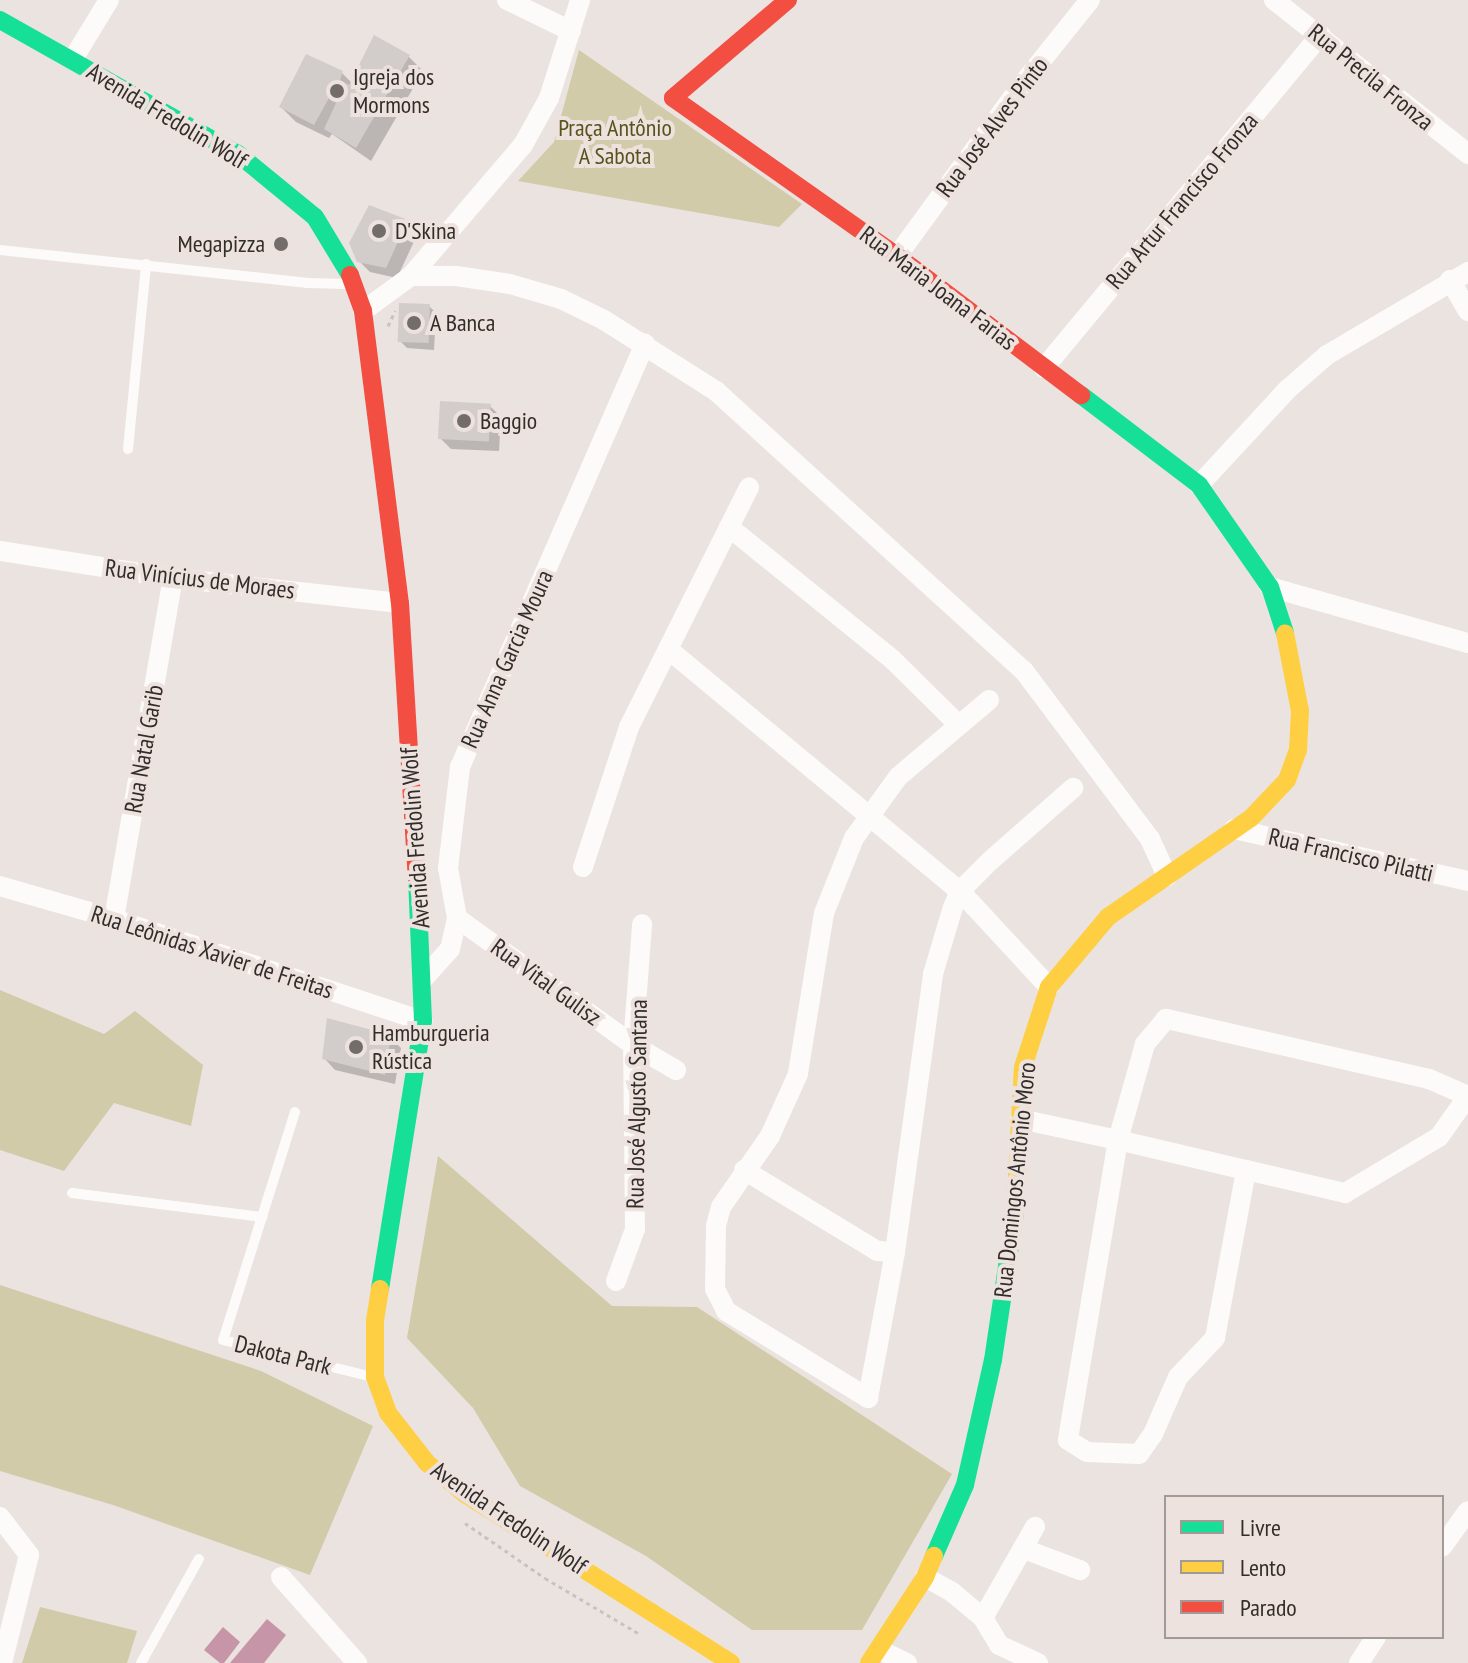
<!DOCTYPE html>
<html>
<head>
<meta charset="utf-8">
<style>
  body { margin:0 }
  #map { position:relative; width:1468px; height:1663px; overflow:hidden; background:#eae3e0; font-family:"PT Sans Narrow",sans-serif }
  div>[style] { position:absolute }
  .green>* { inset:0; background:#d1cba9 }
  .water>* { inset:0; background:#c695a7 }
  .shadow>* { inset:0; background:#0003 }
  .building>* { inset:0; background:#d2cdca; transform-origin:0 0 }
  .path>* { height:3px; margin-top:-1.5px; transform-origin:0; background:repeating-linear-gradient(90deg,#c6c4c3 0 4px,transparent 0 8px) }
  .lane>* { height:10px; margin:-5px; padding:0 5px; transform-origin:5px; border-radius:5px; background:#fcfbfa }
  .street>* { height:20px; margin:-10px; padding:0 10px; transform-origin:10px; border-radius:10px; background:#fcfbfa }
  .fast>* { height:18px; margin:-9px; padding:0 9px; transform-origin:9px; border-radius:9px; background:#16e098 }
  .slow>* { height:18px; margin:-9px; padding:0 9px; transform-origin:9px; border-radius:9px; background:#ffcf43 }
  .jam>* { height:18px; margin:-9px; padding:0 9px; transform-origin:9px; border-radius:9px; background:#f24e42 }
  .dots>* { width:22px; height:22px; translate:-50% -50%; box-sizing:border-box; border:4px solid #ede2dd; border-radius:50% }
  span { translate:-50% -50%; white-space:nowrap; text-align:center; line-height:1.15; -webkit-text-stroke:8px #ede2dd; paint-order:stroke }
  .poi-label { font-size:24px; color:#312d2b }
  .left { translate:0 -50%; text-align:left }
  .right { translate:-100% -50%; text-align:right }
  .street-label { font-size:24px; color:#312d2b }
  .park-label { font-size:24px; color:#59521d }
  .legend { position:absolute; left:1164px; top:1495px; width:280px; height:144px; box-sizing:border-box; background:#ede2dd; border:2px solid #a29a96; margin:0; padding:10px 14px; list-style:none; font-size:24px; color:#312d2b }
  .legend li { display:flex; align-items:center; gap:16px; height:40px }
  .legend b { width:40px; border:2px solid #a29a96 }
</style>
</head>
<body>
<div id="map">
  <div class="green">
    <div style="clip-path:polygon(579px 50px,802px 204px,779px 227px,518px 181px,554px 142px)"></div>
    <div style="clip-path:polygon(0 990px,104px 1034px,135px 1011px,203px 1065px,191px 1126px,114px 1103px,64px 1171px,0 1150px)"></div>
    <div style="clip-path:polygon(438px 1156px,612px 1306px,697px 1307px,952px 1474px,862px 1630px,752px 1630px,646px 1556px,520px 1486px,473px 1408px,407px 1338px)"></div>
    <div style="clip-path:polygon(0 1285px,261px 1371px,373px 1426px,310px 1575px,113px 1505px,0 1471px)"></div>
    <div style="clip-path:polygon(40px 1607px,137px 1631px,127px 1663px,22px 1663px)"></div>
  </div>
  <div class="water">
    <div style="clip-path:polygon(267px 1619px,286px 1635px,264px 1663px,230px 1663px)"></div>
    <div style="clip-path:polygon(223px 1627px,240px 1642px,224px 1663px,220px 1663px,204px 1650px)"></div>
  </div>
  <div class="shadow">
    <div style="clip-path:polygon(408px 56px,423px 71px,371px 161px,332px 134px,329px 138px,296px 122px,281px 107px,342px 73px,352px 83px)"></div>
    <div style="clip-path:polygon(370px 208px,407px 222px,418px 233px,397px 278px,370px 272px,359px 261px)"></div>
    <div style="clip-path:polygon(429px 306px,436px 313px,434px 350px,407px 348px,400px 341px)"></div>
    <div style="clip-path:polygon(490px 406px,501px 417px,499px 451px,451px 449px,440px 438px)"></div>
    <div style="clip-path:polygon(389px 1037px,401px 1048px,395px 1084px,335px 1070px,324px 1058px)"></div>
  </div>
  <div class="building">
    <div style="clip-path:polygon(374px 35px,410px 55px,356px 148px,324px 129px,336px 103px,329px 98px,314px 125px,279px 107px,306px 54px,343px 71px,340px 80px,349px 85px)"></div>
    <div style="clip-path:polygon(369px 205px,408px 220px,386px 268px,357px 262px,349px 243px)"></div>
    <div style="left:399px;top:303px;width:31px;height:39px;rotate:2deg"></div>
    <div style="left:440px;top:401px;width:51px;height:38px;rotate:3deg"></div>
    <div style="clip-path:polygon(327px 1018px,391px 1035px,385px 1075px,322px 1059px)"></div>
  </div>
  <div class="path">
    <div style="left:388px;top:326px;width:17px;rotate:-65deg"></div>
    <div style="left:465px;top:1523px;width:97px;rotate:34.5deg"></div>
    <div style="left:545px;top:1578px;width:108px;rotate:30.6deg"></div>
  </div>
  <div class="lane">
    <div style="left:0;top:250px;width:310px;rotate:6.1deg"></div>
    <div style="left:308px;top:283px;width:40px;rotate:1.4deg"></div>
    <div style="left:128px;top:449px;width:186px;rotate:-84.4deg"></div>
    <div style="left:295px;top:1112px;width:239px;rotate:107.5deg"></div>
    <div style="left:223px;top:1340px;width:154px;rotate:13.9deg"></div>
    <div style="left:72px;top:1193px;width:192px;rotate:7.2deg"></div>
    <div style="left:141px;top:1663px;width:119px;rotate:-60.9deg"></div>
  </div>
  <div class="street">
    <div style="left:507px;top:0;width:71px;rotate:25.8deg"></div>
    <div style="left:1274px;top:0;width:248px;rotate:38.4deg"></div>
    <div style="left:73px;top:59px;width:69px;rotate:-58.6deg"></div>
    <div style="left:897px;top:256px;width:210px;rotate:-53.9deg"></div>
    <div style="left:1021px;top:86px;width:110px;rotate:-51.3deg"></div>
    <div style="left:411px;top:276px;width:45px"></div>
    <div style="left:456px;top:276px;width:55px;rotate:8.4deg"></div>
    <div style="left:510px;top:284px;width:53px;rotate:16.4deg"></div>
    <div style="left:561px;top:299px;width:48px;rotate:26deg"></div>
    <div style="left:604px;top:320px;width:133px;rotate:32.4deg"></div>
    <div style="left:716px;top:391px;width:416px;rotate:42.3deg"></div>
    <div style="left:1024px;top:671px;width:210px;rotate:53.1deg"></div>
    <div style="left:1150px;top:839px;width:41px;rotate:65.3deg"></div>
    <div style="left:1450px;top:280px;width:36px;rotate:60deg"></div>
    <div style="left:363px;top:311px;width:59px;rotate:-36.1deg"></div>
    <div style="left:411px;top:276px;width:172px;rotate:-49.5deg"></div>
    <div style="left:523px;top:145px;width:54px;rotate:-61deg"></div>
    <div style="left:549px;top:98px;width:103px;rotate:-72.4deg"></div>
    <div style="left:1044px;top:368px;width:433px;rotate:-50.3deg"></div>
    <div style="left:1199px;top:485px;width:131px;rotate:-47.2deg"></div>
    <div style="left:1288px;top:389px;width:52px;rotate:-41.1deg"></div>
    <div style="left:1327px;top:355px;width:164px;rotate:-30.5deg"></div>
    <div style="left:729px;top:527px;width:210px;rotate:39deg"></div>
    <div style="left:892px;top:659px;width:93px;rotate:44.6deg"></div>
    <div style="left:0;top:551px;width:175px;rotate:8.9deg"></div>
    <div style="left:173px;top:578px;width:228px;rotate:6.3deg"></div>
    <div style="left:1270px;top:587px;width:206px;rotate:15.8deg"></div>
    <div style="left:668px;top:649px;width:379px;rotate:39.7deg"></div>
    <div style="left:960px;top:891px;width:131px;rotate:47.2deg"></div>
    <div style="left:989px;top:700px;width:119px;rotate:139.8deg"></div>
    <div style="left:898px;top:777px;width:75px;rotate:125.8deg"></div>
    <div style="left:854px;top:838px;width:81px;rotate:111.8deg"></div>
    <div style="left:824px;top:913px;width:163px;rotate:99.2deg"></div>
    <div style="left:798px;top:1074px;width:68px;rotate:114.3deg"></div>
    <div style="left:770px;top:1136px;width:86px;rotate:124.6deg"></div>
    <div style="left:721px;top:1207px;width:20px;rotate:105deg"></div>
    <div style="left:716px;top:1226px;width:63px;rotate:90.9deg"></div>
    <div style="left:715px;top:1289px;width:25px;rotate:63deg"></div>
    <div style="left:726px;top:1311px;width:167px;rotate:31.5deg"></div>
    <div style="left:868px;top:1398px;width:148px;rotate:-79.5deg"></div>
    <div style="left:895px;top:1252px;width:281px;rotate:-82.2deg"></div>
    <div style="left:933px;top:974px;width:70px;rotate:-73.4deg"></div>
    <div style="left:953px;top:907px;width:17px;rotate:-66deg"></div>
    <div style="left:960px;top:891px;width:42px;rotate:-45deg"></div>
    <div style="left:990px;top:861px;width:111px;rotate:-41.3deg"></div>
    <div style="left:1234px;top:829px;width:240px;rotate:12.5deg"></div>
    <div style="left:583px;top:867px;width:147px;rotate:-71.8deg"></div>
    <div style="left:629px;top:727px;width:268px;rotate:-63.4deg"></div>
    <div style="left:0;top:886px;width:119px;rotate:16.1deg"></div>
    <div style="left:114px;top:919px;width:325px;rotate:18.3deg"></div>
    <div style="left:457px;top:918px;width:217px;rotate:35.8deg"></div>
    <div style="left:633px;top:1045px;width:50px;rotate:30.2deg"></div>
    <div style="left:114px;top:919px;width:346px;rotate:-80.2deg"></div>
    <div style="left:423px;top:979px;width:40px;rotate:-48deg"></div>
    <div style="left:450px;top:949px;width:32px;rotate:-77deg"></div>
    <div style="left:457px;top:918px;width:51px;rotate:-100.2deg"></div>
    <div style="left:448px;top:868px;width:102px;rotate:-83.2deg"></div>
    <div style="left:460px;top:767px;width:462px;rotate:-66.4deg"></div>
    <div style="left:1020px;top:1119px;width:100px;rotate:12.1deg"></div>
    <div style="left:1118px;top:1140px;width:131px;rotate:13.2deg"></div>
    <div style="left:1246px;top:1170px;width:102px;rotate:13.1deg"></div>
    <div style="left:1345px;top:1193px;width:109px;rotate:-30.8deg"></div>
    <div style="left:1439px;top:1137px;width:50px;rotate:-54.7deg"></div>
    <div style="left:1468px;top:1096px;width:43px;rotate:-156.4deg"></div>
    <div style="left:1429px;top:1079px;width:270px;rotate:-167.1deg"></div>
    <div style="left:1166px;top:1019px;width:33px;rotate:130deg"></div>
    <div style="left:1145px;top:1044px;width:100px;rotate:105.7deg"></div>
    <div style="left:1118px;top:1140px;width:304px;rotate:99.5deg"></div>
    <div style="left:1068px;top:1440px;width:22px;rotate:32deg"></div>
    <div style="left:1087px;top:1452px;width:52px;rotate:2.2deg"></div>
    <div style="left:1139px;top:1454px;width:24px;rotate:-55deg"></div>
    <div style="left:1153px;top:1434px;width:62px;rotate:-66.3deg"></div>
    <div style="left:1178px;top:1377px;width:54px;rotate:-46.5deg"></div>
    <div style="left:1215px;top:1338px;width:171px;rotate:-79.5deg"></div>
    <div style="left:744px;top:1170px;width:156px;rotate:31.3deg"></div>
    <div style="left:877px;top:1251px;width:18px;rotate:3deg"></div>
    <div style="left:616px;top:1281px;width:55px;rotate:-69.9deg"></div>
    <div style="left:635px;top:1229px;width:184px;rotate:-90.6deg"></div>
    <div style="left:633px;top:1045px;width:121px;rotate:-85.7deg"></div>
    <div style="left:0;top:1517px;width:48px;rotate:52.7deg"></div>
    <div style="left:29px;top:1555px;width:111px;rotate:104deg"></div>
    <div style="left:1442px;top:1547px;width:44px;rotate:-54.2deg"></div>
    <div style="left:1024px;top:1549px;width:60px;rotate:20.6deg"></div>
    <div style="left:281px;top:1577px;width:115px;rotate:48.5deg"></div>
    <div style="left:925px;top:1577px;width:31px;rotate:29deg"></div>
    <div style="left:952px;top:1592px;width:40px;rotate:40deg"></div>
    <div style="left:983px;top:1618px;width:31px;rotate:59deg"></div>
    <div style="left:999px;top:1645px;width:43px;rotate:24.8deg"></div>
    <div style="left:983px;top:1618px;width:105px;rotate:-60.3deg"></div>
    <div style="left:880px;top:1650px;width:30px;rotate:26deg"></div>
    <div style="left:1359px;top:1663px;width:31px;rotate:-57deg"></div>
  </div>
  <div class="fast">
    <div style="left:0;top:20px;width:273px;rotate:29.4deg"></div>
    <div style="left:238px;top:154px;width:99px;rotate:39.3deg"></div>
    <div style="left:315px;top:217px;width:68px;rotate:58.9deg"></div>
    <div style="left:1081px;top:395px;width:148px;rotate:37.3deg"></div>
    <div style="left:1199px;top:485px;width:124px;rotate:55.2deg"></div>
    <div style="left:1270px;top:587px;width:48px;rotate:71.9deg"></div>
    <div style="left:380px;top:1289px;width:271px;rotate:-80.9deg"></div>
    <div style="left:423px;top:1021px;width:143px;rotate:-92.4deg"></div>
    <div style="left:934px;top:1556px;width:77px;rotate:-66.4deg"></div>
    <div style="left:965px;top:1485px;width:128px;rotate:-77.4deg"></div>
    <div style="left:993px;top:1360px;width:149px;rotate:-81.5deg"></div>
  </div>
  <div class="slow">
    <div style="left:1015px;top:1213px;width:146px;rotate:-86.9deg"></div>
    <div style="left:1023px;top:1067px;width:84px;rotate:-72deg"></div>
    <div style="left:1049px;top:987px;width:92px;rotate:-49.9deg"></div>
    <div style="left:1108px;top:917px;width:174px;rotate:-34.7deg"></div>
    <div style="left:1251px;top:818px;width:52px;rotate:-46.5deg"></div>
    <div style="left:1287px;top:780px;width:32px;rotate:-70deg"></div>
    <div style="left:1298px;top:750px;width:39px;rotate:-87deg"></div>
    <div style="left:1300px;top:711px;width:79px;rotate:-100.9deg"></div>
    <div style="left:380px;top:1289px;width:33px;rotate:99deg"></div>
    <div style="left:375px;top:1322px;width:55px;rotate:90deg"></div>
    <div style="left:375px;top:1377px;width:38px;rotate:70deg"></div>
    <div style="left:388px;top:1413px;width:63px;rotate:52deg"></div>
    <div style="left:427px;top:1463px;width:49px;rotate:39.2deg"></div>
    <div style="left:465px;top:1494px;width:315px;rotate:32.4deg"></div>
    <div style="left:869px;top:1663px;width:103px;rotate:-56.9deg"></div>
    <div style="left:925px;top:1577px;width:23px;rotate:-67deg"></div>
  </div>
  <div class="jam">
    <div style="left:788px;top:0;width:151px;rotate:139.6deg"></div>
    <div style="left:673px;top:98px;width:274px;rotate:35.2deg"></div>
    <div style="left:897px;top:256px;width:231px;rotate:37.1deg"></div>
    <div style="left:350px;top:275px;width:38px;rotate:70deg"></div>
    <div style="left:363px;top:311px;width:294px;rotate:82.8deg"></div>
    <div style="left:400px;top:603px;width:276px;rotate:86.5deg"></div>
  </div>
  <div class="dots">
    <div style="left:337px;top:91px;background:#726d6a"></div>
    <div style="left:379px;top:231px;background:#726d6a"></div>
    <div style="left:281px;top:244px;background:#726d6a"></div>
    <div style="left:414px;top:323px;background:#726d6a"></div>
    <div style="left:464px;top:421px;background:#726d6a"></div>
    <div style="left:356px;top:1047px;background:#726d6a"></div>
  </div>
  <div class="poi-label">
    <span class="left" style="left:353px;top:91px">Igreja dos<br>Mormons</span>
    <span class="left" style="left:395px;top:231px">D'Skina</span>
    <span class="right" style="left:265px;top:244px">Megapizza</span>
    <span class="left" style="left:430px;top:323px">A Banca</span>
    <span class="left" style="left:480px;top:421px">Baggio</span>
    <span class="left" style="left:372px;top:1047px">Hamburgueria<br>Rústica</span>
  </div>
  <div class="street-label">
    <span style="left:1371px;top:77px;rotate:39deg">Rua Precila Fronza</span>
    <span style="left:167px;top:116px;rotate:31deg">Avenida Fredolin Wolf</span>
    <span style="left:992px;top:127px;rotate:-53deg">Rua José Alves Pinto</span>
    <span style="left:1182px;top:201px;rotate:-50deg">Rua Artur Francisco Fronza</span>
    <span style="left:938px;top:288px;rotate:37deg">Rua Maria Joana Farias</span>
    <span style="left:200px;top:579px;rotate:7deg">Rua Vinícius de Moraes</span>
    <span style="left:507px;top:659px;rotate:-66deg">Rua Anna Garcia Moura</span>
    <span style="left:144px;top:749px;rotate:-80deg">Rua Natal Garib</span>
    <span style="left:415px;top:838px;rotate:-94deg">Avenida Fredolin Wolf</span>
    <span style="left:1351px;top:855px;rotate:13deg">Rua Francisco Pilatti</span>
    <span style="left:212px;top:952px;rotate:18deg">Rua Leônidas Xavier de Freitas</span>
    <span style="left:546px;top:982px;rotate:36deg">Rua Vital Gulisz</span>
    <span style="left:637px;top:1104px;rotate:-89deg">Rua José Algusto Santana</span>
    <span style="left:1015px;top:1180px;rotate:-84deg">Rua Domingos Antônio Moro</span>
    <span style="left:283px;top:1355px;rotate:14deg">Dakota Park</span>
    <span style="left:509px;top:1518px;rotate:34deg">Avenida Fredolin Wolf</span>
  </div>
  <div class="park-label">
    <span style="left:615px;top:142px">Praça Antônio<br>A Sabota</span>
  </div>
  <ul class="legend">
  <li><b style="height:10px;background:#16e098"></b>Livre</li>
  <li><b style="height:10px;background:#ffcf43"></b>Lento</li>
  <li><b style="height:10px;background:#f24e42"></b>Parado</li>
  </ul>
</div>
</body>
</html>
